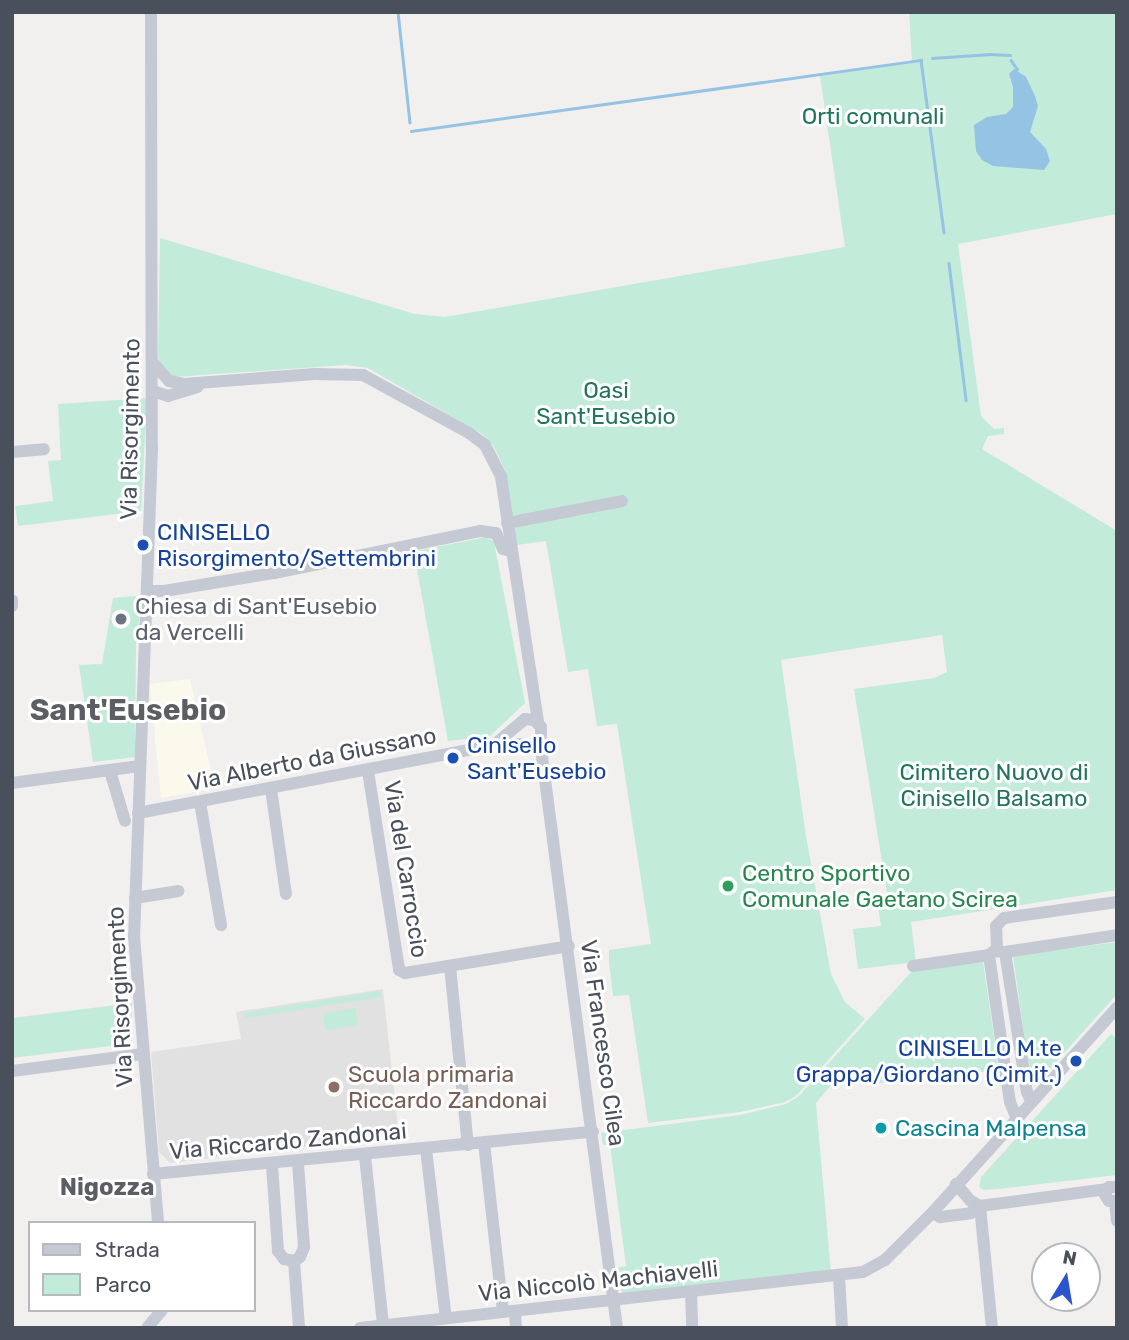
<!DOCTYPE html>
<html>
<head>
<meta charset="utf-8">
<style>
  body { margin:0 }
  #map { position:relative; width:1129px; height:1340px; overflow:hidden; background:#f2f0ef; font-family:Rubik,sans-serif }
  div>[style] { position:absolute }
  .commercial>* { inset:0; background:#faf9eb }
  .education>* { inset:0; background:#e2e1e1 }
  .green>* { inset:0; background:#c2ebda; transform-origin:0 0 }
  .water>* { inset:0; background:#94c3e3 }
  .stream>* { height:2.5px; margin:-1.25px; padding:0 1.25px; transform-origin:1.25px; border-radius:1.25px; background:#94c3e3 }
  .minor>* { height:12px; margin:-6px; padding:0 6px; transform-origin:6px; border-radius:6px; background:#c4c9d3 }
  .dots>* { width:19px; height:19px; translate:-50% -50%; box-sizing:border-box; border:4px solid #fff; border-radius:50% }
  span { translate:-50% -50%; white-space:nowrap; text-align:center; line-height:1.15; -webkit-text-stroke:6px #fff; paint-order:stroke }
  .park-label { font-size:23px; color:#21755b }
  .street-label { font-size:23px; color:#494f5b }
  .transit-label { font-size:23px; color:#164399 }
  .left { translate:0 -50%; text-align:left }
  .right { translate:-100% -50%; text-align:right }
  .worship-label { font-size:23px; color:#5b616d }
  .leisure-label { font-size:23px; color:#27864d }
  .education-label { font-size:23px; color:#785e54 }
  .culture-label { font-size:23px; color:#0d838f }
  .neighbourhood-label { font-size:24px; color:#5d5e63; font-weight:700 }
  .district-label { font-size:30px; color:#5d5e63; font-weight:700 }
  .frame { position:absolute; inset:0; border:14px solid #494f5b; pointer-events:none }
  .legend { position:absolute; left:28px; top:1221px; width:228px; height:91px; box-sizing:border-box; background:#fff; border:2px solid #b6b9bd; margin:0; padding:9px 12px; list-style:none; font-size:21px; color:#494f5b }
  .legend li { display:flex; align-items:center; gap:14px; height:35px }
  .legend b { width:35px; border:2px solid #b6b9bd }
  .north { position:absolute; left:1031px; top:1242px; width:70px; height:70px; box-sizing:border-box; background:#fff; border:2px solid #b6b9bd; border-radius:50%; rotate:11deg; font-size:19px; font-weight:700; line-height:28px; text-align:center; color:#494f5b }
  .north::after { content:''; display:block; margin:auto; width:24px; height:32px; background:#2c54cf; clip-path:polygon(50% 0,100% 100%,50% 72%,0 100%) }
</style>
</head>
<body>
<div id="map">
  <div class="commercial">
    <div style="clip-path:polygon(190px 679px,215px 788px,161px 798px,150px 684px)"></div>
  </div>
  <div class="education">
    <div style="clip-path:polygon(383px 989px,399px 1136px,170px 1163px,159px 1152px,151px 1052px,241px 1039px,236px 1012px)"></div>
  </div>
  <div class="green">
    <div style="clip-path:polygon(909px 12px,1117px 12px,1117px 214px,958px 244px,981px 416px,994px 429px,1004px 428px,1004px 434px,988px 436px,982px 449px,1117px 531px,1117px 890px,911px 922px,916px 962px,858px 969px,853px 929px,881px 926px,878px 907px,889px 905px,854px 689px,934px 678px,947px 672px,942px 635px,781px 660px,806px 836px,831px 974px,845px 1002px,865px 1019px,796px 1096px,785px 1102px,740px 1112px,648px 1123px,629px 995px,613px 996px,609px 962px,609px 950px,651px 944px,617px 724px,597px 726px,588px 669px,568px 672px,546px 541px,517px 545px,505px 470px,493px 445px,482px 434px,368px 368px,346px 365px,174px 377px,159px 362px,158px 356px,160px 238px,415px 314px,445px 317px,845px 247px,820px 76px,912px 63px)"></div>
    <div style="clip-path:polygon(147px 398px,141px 511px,18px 526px,15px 506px,53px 501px,48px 461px,61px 460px,58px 404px)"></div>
    <div style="clip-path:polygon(486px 537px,494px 542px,525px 703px,490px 736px,448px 741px,416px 564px,416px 551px)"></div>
    <div style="clip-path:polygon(135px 596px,141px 602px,136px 645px,135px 757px,93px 762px,79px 665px,102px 664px,113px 598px)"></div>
    <div style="clip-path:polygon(1117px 942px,1117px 994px,1039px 1081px,1030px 1077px,1013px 956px)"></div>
    <div style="clip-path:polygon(983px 962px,999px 1070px,882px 1083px,838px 1077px,816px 1103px,831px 1273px,622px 1295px,618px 1268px,626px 1266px,610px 1145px,603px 1145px,601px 1133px,740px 1115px,786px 1104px,799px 1096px,912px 971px)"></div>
    <div style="clip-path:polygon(380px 991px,381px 997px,246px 1018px,245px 1013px)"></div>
    <div style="clip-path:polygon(132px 1003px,132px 1037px,127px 1044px,12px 1058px,12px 1018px)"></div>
    <div style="left:355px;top:1008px;width:17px;height:33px;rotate:80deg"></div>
    <div style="clip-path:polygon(1111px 1034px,1117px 1039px,1117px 1175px,999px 1189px,984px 1190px,979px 1187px,981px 1177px)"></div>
  </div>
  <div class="water">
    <div style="clip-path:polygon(1014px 69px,1026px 77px,1035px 96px,1038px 106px,1030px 132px,1046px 149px,1050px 161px,1044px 170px,993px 166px,982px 160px,976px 151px,974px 125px,987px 117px,1006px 114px,1013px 107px,1013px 87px,1009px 74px)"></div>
  </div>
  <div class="stream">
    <div style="left:398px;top:12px;width:111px;rotate:83.8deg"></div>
    <div style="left:932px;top:58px;width:58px;rotate:-3.9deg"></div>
    <div style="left:990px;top:54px;width:20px;rotate:3deg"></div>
    <div style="left:1011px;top:60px;width:11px;rotate:56deg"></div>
    <div style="left:411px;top:131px;width:515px;rotate:-7.93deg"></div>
    <div style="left:921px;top:60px;width:174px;rotate:82.4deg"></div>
    <div style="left:949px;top:263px;width:138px;rotate:82.9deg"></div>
  </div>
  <div class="minor">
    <div style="left:151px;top:12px;width:436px;rotate:89.9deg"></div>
    <div style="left:152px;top:448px;width:488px;rotate:92.1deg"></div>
    <div style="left:134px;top:936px;width:288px;rotate:85.2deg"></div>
    <div style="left:153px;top:363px;width:24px;rotate:48deg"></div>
    <div style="left:169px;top:381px;width:15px;rotate:11deg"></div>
    <div style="left:184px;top:384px;width:131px;rotate:-4.4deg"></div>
    <div style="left:315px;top:374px;width:48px;rotate:1.2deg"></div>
    <div style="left:363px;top:375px;width:121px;rotate:28.7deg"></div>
    <div style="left:469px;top:433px;width:20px;rotate:37deg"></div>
    <div style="left:485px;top:445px;width:36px;rotate:63deg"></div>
    <div style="left:501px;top:477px;width:249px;rotate:81.4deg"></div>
    <div style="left:153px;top:391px;width:16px;rotate:18deg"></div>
    <div style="left:168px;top:396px;width:31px;rotate:-17deg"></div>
    <div style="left:12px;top:452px;width:32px;rotate:-5deg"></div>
    <div style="left:507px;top:523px;width:117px;rotate:-10.8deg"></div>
    <div style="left:148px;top:591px;width:16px"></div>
    <div style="left:164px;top:591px;width:111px;rotate:-9.3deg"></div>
    <div style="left:274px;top:573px;width:211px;rotate:-11.5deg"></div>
    <div style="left:481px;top:531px;width:15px;rotate:8deg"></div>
    <div style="left:496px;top:533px;width:17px;rotate:66deg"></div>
    <div style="left:503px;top:549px;width:8px;rotate:14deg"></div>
    <div style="left:12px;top:600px;width:6px;rotate:90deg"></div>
    <div style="left:494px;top:745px;width:40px;rotate:-40deg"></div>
    <div style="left:525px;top:719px;width:9px;rotate:6deg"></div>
    <div style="left:534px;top:720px;width:10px;rotate:45deg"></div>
    <div style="left:541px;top:727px;width:22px;rotate:90deg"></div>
    <div style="left:541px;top:749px;width:584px;rotate:82.52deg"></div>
    <div style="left:110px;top:771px;width:52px;rotate:73.3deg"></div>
    <div style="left:368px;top:771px;width:201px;rotate:81.1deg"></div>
    <div style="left:399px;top:970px;width:7px;rotate:27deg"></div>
    <div style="left:405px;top:973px;width:166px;rotate:-9.3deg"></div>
    <div style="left:12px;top:783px;width:129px;rotate:-7.6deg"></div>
    <div style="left:271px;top:789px;width:106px;rotate:81.9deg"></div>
    <div style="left:200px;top:802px;width:125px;rotate:80.3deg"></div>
    <div style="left:138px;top:813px;width:362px;rotate:-10.8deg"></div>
    <div style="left:494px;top:745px;width:27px;rotate:-2deg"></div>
    <div style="left:135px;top:898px;width:44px;rotate:-9.2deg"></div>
    <div style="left:997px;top:950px;width:24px;rotate:-92deg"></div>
    <div style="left:996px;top:926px;width:11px;rotate:-45deg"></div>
    <div style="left:1004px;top:918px;width:114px;rotate:-8.1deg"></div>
    <div style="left:1005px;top:952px;width:142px;rotate:81.1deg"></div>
    <div style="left:1027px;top:1092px;width:10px;rotate:66deg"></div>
    <div style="left:989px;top:955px;width:148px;rotate:81.9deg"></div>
    <div style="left:1010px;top:1102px;width:16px;rotate:68deg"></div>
    <div style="left:450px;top:966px;width:180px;rotate:84.3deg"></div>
    <div style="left:913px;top:966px;width:77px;rotate:-8.2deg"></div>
    <div style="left:989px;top:955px;width:6px;rotate:-39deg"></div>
    <div style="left:994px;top:951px;width:11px;rotate:5deg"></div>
    <div style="left:1005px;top:952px;width:113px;rotate:-8.6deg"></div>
    <div style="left:12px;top:1071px;width:132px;rotate:-7.4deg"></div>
    <div style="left:484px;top:1143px;width:170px;rotate:83.6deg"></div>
    <div style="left:426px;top:1149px;width:170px;rotate:83.3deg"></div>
    <div style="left:365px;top:1156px;width:170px;rotate:83.9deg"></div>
    <div style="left:272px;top:1165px;width:86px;rotate:86deg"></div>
    <div style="left:278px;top:1251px;width:10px;rotate:53deg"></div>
    <div style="left:284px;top:1259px;width:10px;rotate:11deg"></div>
    <div style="left:153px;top:1174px;width:442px;rotate:-5.5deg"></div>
    <div style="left:956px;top:1184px;width:23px;rotate:49deg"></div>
    <div style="left:971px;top:1201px;width:10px;rotate:29deg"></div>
    <div style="left:980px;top:1206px;width:128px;rotate:-7.6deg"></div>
    <div style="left:1117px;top:1187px;width:8px;rotate:180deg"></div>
    <div style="left:1109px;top:1187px;width:9px;rotate:117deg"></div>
    <div style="left:1105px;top:1195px;width:7px;rotate:56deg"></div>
    <div style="left:1109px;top:1201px;width:8px"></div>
    <div style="left:1115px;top:1202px;width:19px;rotate:84deg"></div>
    <div style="left:933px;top:1212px;width:9px;rotate:36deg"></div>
    <div style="left:940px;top:1217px;width:31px;rotate:-7deg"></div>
    <div style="left:971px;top:1213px;width:11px;rotate:-38deg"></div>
    <div style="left:980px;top:1206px;width:123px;rotate:84.4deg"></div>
    <div style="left:294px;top:1261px;width:7px;rotate:-34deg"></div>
    <div style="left:300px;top:1257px;width:11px;rotate:-68deg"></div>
    <div style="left:304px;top:1247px;width:84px;rotate:-94.1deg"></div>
    <div style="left:294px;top:1261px;width:67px;rotate:85.7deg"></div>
    <div style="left:839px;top:1277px;width:51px;rotate:86.6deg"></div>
    <div style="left:691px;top:1292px;width:36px;rotate:88deg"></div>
    <div style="left:515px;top:1311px;width:17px;rotate:87deg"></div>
    <div style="left:147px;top:1328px;width:23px;rotate:-50deg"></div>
    <div style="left:360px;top:1328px;width:506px;rotate:-6.35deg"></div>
    <div style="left:863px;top:1272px;width:25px;rotate:-29deg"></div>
    <div style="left:885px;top:1260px;width:68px;rotate:-45deg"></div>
    <div style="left:933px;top:1212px;width:275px;rotate:-48deg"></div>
  </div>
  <div class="dots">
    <div style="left:143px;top:545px;background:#1a4fb4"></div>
    <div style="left:121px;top:619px;background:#6b7280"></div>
    <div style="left:453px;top:758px;background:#1a4fb4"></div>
    <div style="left:728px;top:886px;background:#2e9e5b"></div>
    <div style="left:1076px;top:1061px;background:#1a4fb4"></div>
    <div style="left:334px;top:1087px;background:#8d6e63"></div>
    <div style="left:881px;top:1128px;background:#0f9aa8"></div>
  </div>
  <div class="park-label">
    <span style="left:873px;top:116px">Orti comunali</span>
    <span style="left:606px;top:403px">Oasi<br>Sant'Eusebio</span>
    <span style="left:994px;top:785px">Cimitero Nuovo di<br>Cinisello Balsamo</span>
  </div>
  <div class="street-label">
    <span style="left:130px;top:429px;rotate:-89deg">Via Risorgimento</span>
    <span style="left:312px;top:759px;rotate:-11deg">Via Alberto da Giussano</span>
    <span style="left:406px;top:869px;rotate:81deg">Via del Carroccio</span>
    <span style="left:120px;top:997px;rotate:-93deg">Via Risorgimento</span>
    <span style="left:603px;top:1043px;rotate:82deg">Via Francesco Cilea</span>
    <span style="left:288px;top:1141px;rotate:-5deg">Via Riccardo Zandonai</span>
    <span style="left:598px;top:1281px;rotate:-6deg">Via Niccolò Machiavelli</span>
  </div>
  <div class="transit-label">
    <span class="left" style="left:157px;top:545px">CINISELLO<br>Risorgimento/Settembrini</span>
    <span class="left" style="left:467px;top:758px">Cinisello<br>Sant'Eusebio</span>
    <span class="right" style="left:1062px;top:1061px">CINISELLO M.te<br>Grappa/Giordano (Cimit.)</span>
  </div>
  <div class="worship-label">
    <span class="left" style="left:135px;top:619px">Chiesa di Sant'Eusebio<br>da Vercelli</span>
  </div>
  <div class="leisure-label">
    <span class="left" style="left:742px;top:886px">Centro Sportivo<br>Comunale Gaetano Scirea</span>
  </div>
  <div class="education-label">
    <span class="left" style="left:348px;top:1087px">Scuola primaria<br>Riccardo Zandonai</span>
  </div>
  <div class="culture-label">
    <span class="left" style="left:895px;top:1128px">Cascina Malpensa</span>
  </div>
  <div class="neighbourhood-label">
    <span style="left:107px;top:1188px">Nigozza</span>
  </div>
  <div class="district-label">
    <span style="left:128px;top:710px">Sant'Eusebio</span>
  </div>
  <div class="frame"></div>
  <ul class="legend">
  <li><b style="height:9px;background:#c4c9d3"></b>Strada</li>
  <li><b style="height:19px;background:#c2ebda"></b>Parco</li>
  </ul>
  <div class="north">N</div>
</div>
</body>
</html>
